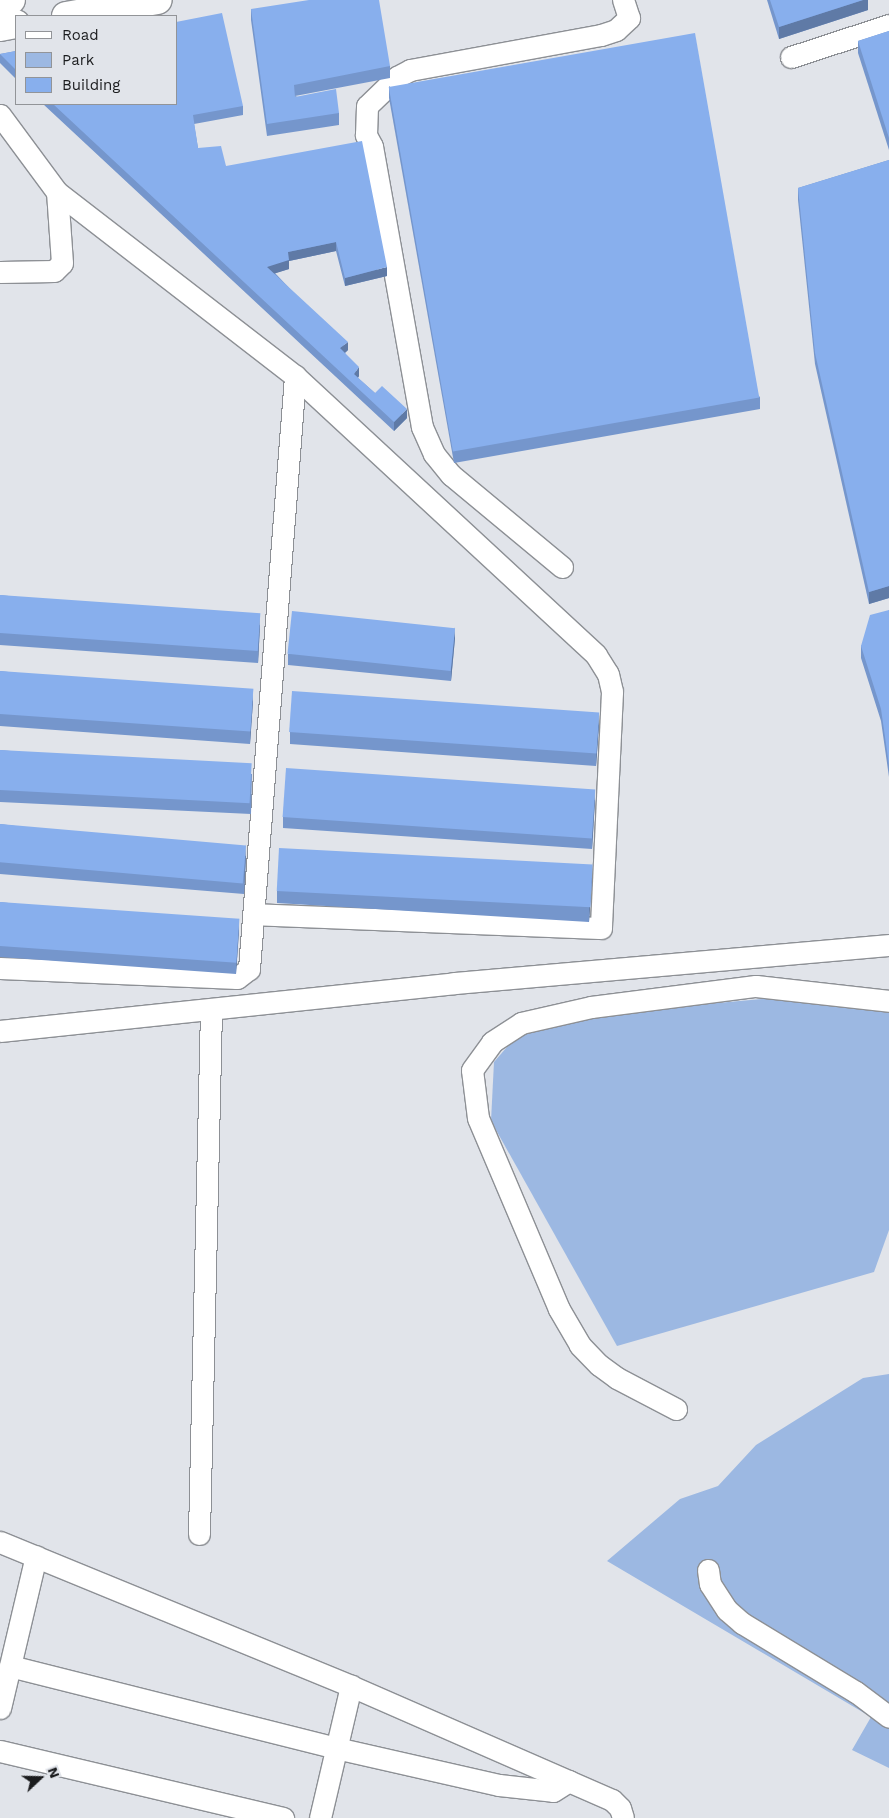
<!DOCTYPE html>
<html>
<head>
<meta charset="utf-8">
<style>
  body { margin:0 }
  #map { position:relative; width:889px; height:1818px; overflow:hidden; background:#e1e4ea; font-family:"Work Sans",sans-serif }
  div>[style] { position:absolute }
  .green>* { inset:0; background:#9cb8e2 }
  .roads { filter:drop-shadow(1px 0 #8d9095) drop-shadow(-1px 0 #8d9095) drop-shadow(0 1px #8d9095) drop-shadow(0 -1px #8d9095) }
  .minor>* { height:21px; margin:-10.5px; padding:0 10.5px; transform-origin:10.5px; border-radius:10.5px; background:#fff }
  .major>* { height:28px; margin:-14px; padding:0 14px; transform-origin:14px; border-radius:14px; background:#fff }
  .wall>* { inset:0; background:#7596cc }
  .shaded-wall>* { inset:0; background:#5f7aa6 }
  .building>* { inset:0; background:#88afed; transform-origin:0 0 }
  span { translate:-50% -50%; white-space:nowrap; text-align:center; line-height:1.15; -webkit-text-stroke:5px #e1e4ea; paint-order:stroke }
  .legend { position:absolute; left:15px; top:15px; width:162px; height:90px; box-sizing:border-box; background:#e1e4ea; border:1px solid #929498; margin:0; padding:6px 9px; list-style:none; font-size:15px; color:#1b1c1e }
  .legend li { display:flex; align-items:center; gap:10px; height:25px }
  .legend b { width:25px; border:1px solid #929498 }
  .north { position:absolute; left:15px; top:1753px; width:50px; height:50px; -webkit-text-stroke:4px #e1e4ea; paint-order:stroke; rotate:69deg; font-size:14px; font-weight:700; line-height:20px; text-align:center; color:#1b1c1e }
  .north::after { content:''; display:block; margin:auto; width:18px; height:22px; background:#1b1c1e; clip-path:polygon(50% 0,100% 100%,50% 72%,0 100%) }
</style>
</head>
<body>
<div id="map">
  <div class="green">
    <div style="clip-path:polygon(889px 996px,889px 1230px,874px 1272px,617px 1346px,491px 1121px,494px 1062px,520px 1032px,594px 1014px,762px 999px)"></div>
    <div style="clip-path:polygon(889px 1374px,889px 1768px,852px 1750px,871px 1717px,607px 1561px,680px 1499px,718px 1486px,756px 1445px,863px 1378px)"></div>
  </div>
  <div class="roads">
    <div class="minor">
      <div style="left:791px;top:57px;width:103px;rotate:-18.1deg"></div>
      <div style="left:0;top:115px;width:96px;rotate:53.5deg"></div>
      <div style="left:57px;top:192px;width:301px;rotate:37.7deg"></div>
      <div style="left:295px;top:376px;width:410px;rotate:42.8deg"></div>
      <div style="left:596px;top:655px;width:22px;rotate:58deg"></div>
      <div style="left:608px;top:674px;width:18px;rotate:77deg"></div>
      <div style="left:612px;top:692px;width:236px;rotate:92.7deg"></div>
      <div style="left:601px;top:928px;width:347px;rotate:-177.7deg"></div>
      <div style="left:0;top:272px;width:54px;rotate:-1.1deg"></div>
      <div style="left:54px;top:271px;width:11px;rotate:-45deg"></div>
      <div style="left:62px;top:263px;width:71px;rotate:-94deg"></div>
      <div style="left:562px;top:567px;width:144px;rotate:-140.3deg"></div>
      <div style="left:451px;top:475px;width:27px;rotate:-129deg"></div>
      <div style="left:434px;top:454px;width:30px;rotate:-114deg"></div>
      <div style="left:422px;top:427px;width:285px;rotate:-100.1deg"></div>
      <div style="left:372px;top:146px;width:13px;rotate:-119deg"></div>
      <div style="left:366px;top:135px;width:29px;rotate:-88deg"></div>
      <div style="left:367px;top:106px;width:42px;rotate:-44deg"></div>
      <div style="left:397px;top:77px;width:15px;rotate:-28deg"></div>
      <div style="left:410px;top:70px;width:194px;rotate:-10.4deg"></div>
      <div style="left:601px;top:35px;width:16px;rotate:-18deg"></div>
      <div style="left:616px;top:30px;width:18px;rotate:-43deg"></div>
      <div style="left:629px;top:18px;width:19px;rotate:-108deg"></div>
      <div style="left:0;top:968px;width:237px;rotate:2.4deg"></div>
      <div style="left:237px;top:978px;width:15px;rotate:-37deg"></div>
      <div style="left:249px;top:969px;width:595px;rotate:-85.56deg"></div>
      <div style="left:0;top:1031px;width:457px;rotate:-6deg"></div>
      <div style="left:454px;top:983px;width:437px;rotate:-5deg"></div>
      <div style="left:676px;top:1409px;width:67px;rotate:-152.3deg"></div>
      <div style="left:617px;top:1378px;width:22px;rotate:-144deg"></div>
      <div style="left:599px;top:1365px;width:28px;rotate:-134deg"></div>
      <div style="left:580px;top:1345px;width:42px;rotate:-120.3deg"></div>
      <div style="left:559px;top:1309px;width:207px;rotate:-113deg"></div>
      <div style="left:478px;top:1118px;width:48px;rotate:-97.1deg"></div>
      <div style="left:472px;top:1070px;width:34px;rotate:-54deg"></div>
      <div style="left:492px;top:1042px;width:35px;rotate:-33deg"></div>
      <div style="left:521px;top:1023px;width:72px;rotate:-12.9deg"></div>
      <div style="left:591px;top:1007px;width:166px;rotate:-7.3deg"></div>
      <div style="left:756px;top:986px;width:134px;rotate:6.4deg"></div>
      <div style="left:199px;top:1534px;width:524px;rotate:-88.69deg"></div>
      <div style="left:0;top:1542px;width:379px;rotate:22.3deg"></div>
      <div style="left:351px;top:1686px;width:285px;rotate:23.6deg"></div>
      <div style="left:612px;top:1800px;width:11px;rotate:45deg"></div>
      <div style="left:620px;top:1808px;width:10px;rotate:73deg"></div>
      <div style="left:708px;top:1570px;width:14px;rotate:82deg"></div>
      <div style="left:710px;top:1584px;width:31px;rotate:57deg"></div>
      <div style="left:727px;top:1610px;width:20px;rotate:41deg"></div>
      <div style="left:742px;top:1623px;width:133px;rotate:31.2deg"></div>
      <div style="left:856px;top:1692px;width:41px;rotate:37.1deg"></div>
      <div style="left:10px;top:1666px;width:336px;rotate:14.1deg"></div>
      <div style="left:336px;top:1748px;width:167px;rotate:12.8deg"></div>
      <div style="left:499px;top:1785px;width:54px;rotate:6.3deg"></div>
      <div style="left:553px;top:1791px;width:19px;rotate:-32deg"></div>
      <div style="left:0;top:1708px;width:156px;rotate:-76.7deg"></div>
      <div style="left:0;top:1751px;width:291px;rotate:13.3deg"></div>
      <div style="left:320px;top:1818px;width:136px;rotate:-76.8deg"></div>
    </div>
    <div class="major">
      <div style="left:0;top:2px;width:11px;rotate:-10deg"></div>
      <div style="left:66px;top:16px;width:93px;rotate:-9.9deg"></div>
      <div style="left:0;top:27px;width:16px;rotate:-11deg"></div>
    </div>
  </div>
  <div class="wall">
    <div style="clip-path:polygon(767px 0,868px 0,868px 10px,779px 39px)"></div>
    <div style="clip-path:polygon(251px 9px,390px 66px,390px 78px,295px 96px,339px 113px,339px 125px,267px 136px,251px 20px)"></div>
    <div style="clip-path:polygon(889px 31px,889px 150px,858px 53px,858px 41px)"></div>
    <div style="clip-path:polygon(16px 51px,16px 79px,0 63px,0 54px)"></div>
    <div style="clip-path:polygon(389px 86px,760px 397px,760px 409px,454px 463px,389px 98px)"></div>
    <div style="clip-path:polygon(43px 104px,176px 104px,243px 106px,243px 115px,194px 124px,198px 148px,226px 166px,387px 276px,345px 286px,336px 251px,289px 261px,289px 269px,275px 273px,348px 350px,345px 353px,359px 376px,358px 378px,375px 393px,407px 418px,394px 431px)"></div>
    <div style="clip-path:polygon(889px 160px,889px 598px,869px 604px,815px 364px,798px 200px,798px 188px)"></div>
    <div style="clip-path:polygon(0 595px,260px 625px,258px 663px,0 645px)"></div>
    <div style="clip-path:polygon(889px 610px,889px 777px,881px 721px,861px 658px,861px 646px)"></div>
    <div style="clip-path:polygon(455px 638px,451px 681px,288px 665px,288px 654px)"></div>
    <div style="clip-path:polygon(0 671px,253px 701px,250px 744px,0 726px)"></div>
    <div style="clip-path:polygon(599px 725px,596px 766px,290px 744px,290px 732px)"></div>
    <div style="clip-path:polygon(0 750px,252px 774px,251px 814px,0 802px)"></div>
    <div style="clip-path:polygon(595px 800px,592px 849px,283px 828px,283px 817px)"></div>
    <div style="clip-path:polygon(0 824px,246px 856px,244px 894px,0 874px)"></div>
    <div style="clip-path:polygon(592px 878px,589px 922px,277px 903px,277px 891px)"></div>
    <div style="clip-path:polygon(0 902px,239px 930px,236px 974px,0 957px)"></div>
  </div>
  <div class="shaded-wall">
    <div style="clip-path:polygon(863px 0,868px 0,868px 10px,779px 39px,779px 27px)"></div>
    <div style="clip-path:polygon(336px 242px,336px 251px,289px 261px,289px 269px,267px 276px,267px 267px,288px 252px)"></div>
    <div style="clip-path:polygon(387px 267px,387px 276px,345px 286px,345px 278px)"></div>
    <div style="clip-path:polygon(348px 342px,348px 350px,340px 357px,340px 348px)"></div>
    <div style="clip-path:polygon(359px 367px,359px 376px,354px 383px,354px 374px)"></div>
    <div style="clip-path:polygon(407px 409px,407px 418px,394px 431px,394px 422px)"></div>
    <div style="clip-path:polygon(889px 586px,889px 598px,869px 604px,869px 592px)"></div>
    <div style="clip-path:polygon(260px 613px,260px 625px,258px 663px,258px 651px)"></div>
    <div style="clip-path:polygon(455px 627px,455px 638px,451px 681px,451px 669px)"></div>
    <div style="clip-path:polygon(253px 690px,253px 701px,250px 744px,250px 732px)"></div>
    <div style="clip-path:polygon(599px 713px,599px 725px,596px 766px,596px 755px)"></div>
    <div style="clip-path:polygon(595px 789px,595px 800px,592px 849px,592px 837px)"></div>
    <div style="clip-path:polygon(246px 844px,246px 856px,244px 894px,244px 882px)"></div>
    <div style="clip-path:polygon(592px 867px,592px 878px,589px 922px,589px 910px)"></div>
    <div style="clip-path:polygon(239px 918px,239px 930px,236px 974px,236px 962px)"></div>
  </div>
  <div class="building">
    <div style="clip-path:polygon(309px 0,379px 0,390px 66px,294px 85px,295px 97px,336px 89px,339px 113px,267px 124px,251px 9px)"></div>
    <div style="clip-path:polygon(770px 0,863px 0,779px 27px)"></div>
    <div style="clip-path:polygon(222px 13px,243px 106px,193px 115px,198px 148px,221px 146px,226px 166px,362px 141px,387px 267px,345px 278px,336px 242px,288px 252px,289px 260px,267px 267px,348px 342px,340px 348px,359px 367px,354px 374px,375px 393px,382px 386px,407px 409px,394px 422px,53px 104px,176px 104px,176px 22px)"></div>
    <div style="clip-path:polygon(889px 31px,889px 138px,858px 41px)"></div>
    <div style="left:695px;top:33px;width:370px;height:311px;rotate:80deg"></div>
    <div style="clip-path:polygon(16px 51px,16px 70px,0 54px)"></div>
    <div style="clip-path:polygon(889px 160px,889px 586px,869px 592px,815px 353px,798px 188px)"></div>
    <div style="left:0;top:595px;width:261px;height:38px;rotate:4deg"></div>
    <div style="clip-path:polygon(889px 610px,889px 765px,881px 709px,861px 646px,870px 615px)"></div>
    <div style="left:292px;top:611px;width:164px;height:43px;rotate:6deg"></div>
    <div style="left:0;top:671px;width:254px;height:43px;rotate:4deg"></div>
    <div style="left:292px;top:691px;width:308px;height:41px;rotate:4deg"></div>
    <div style="left:0;top:750px;width:252px;height:40px;rotate:3deg"></div>
    <div style="left:286px;top:768px;width:310px;height:49px;rotate:4deg"></div>
    <div style="left:0;top:824px;width:247px;height:38px;rotate:5deg"></div>
    <div style="left:279px;top:848px;width:314px;height:43px;rotate:3deg"></div>
    <div style="left:0;top:902px;width:240px;height:44px;rotate:4deg"></div>
  </div>
  <ul class="legend">
  <li><b style="height:6px;background:#fff"></b>Road</li>
  <li><b style="height:14px;background:#9cb8e2"></b>Park</li>
  <li><b style="height:14px;background:#88afed"></b>Building</li>
  </ul>
  <div class="north">N</div>
</div>
</body>
</html>
